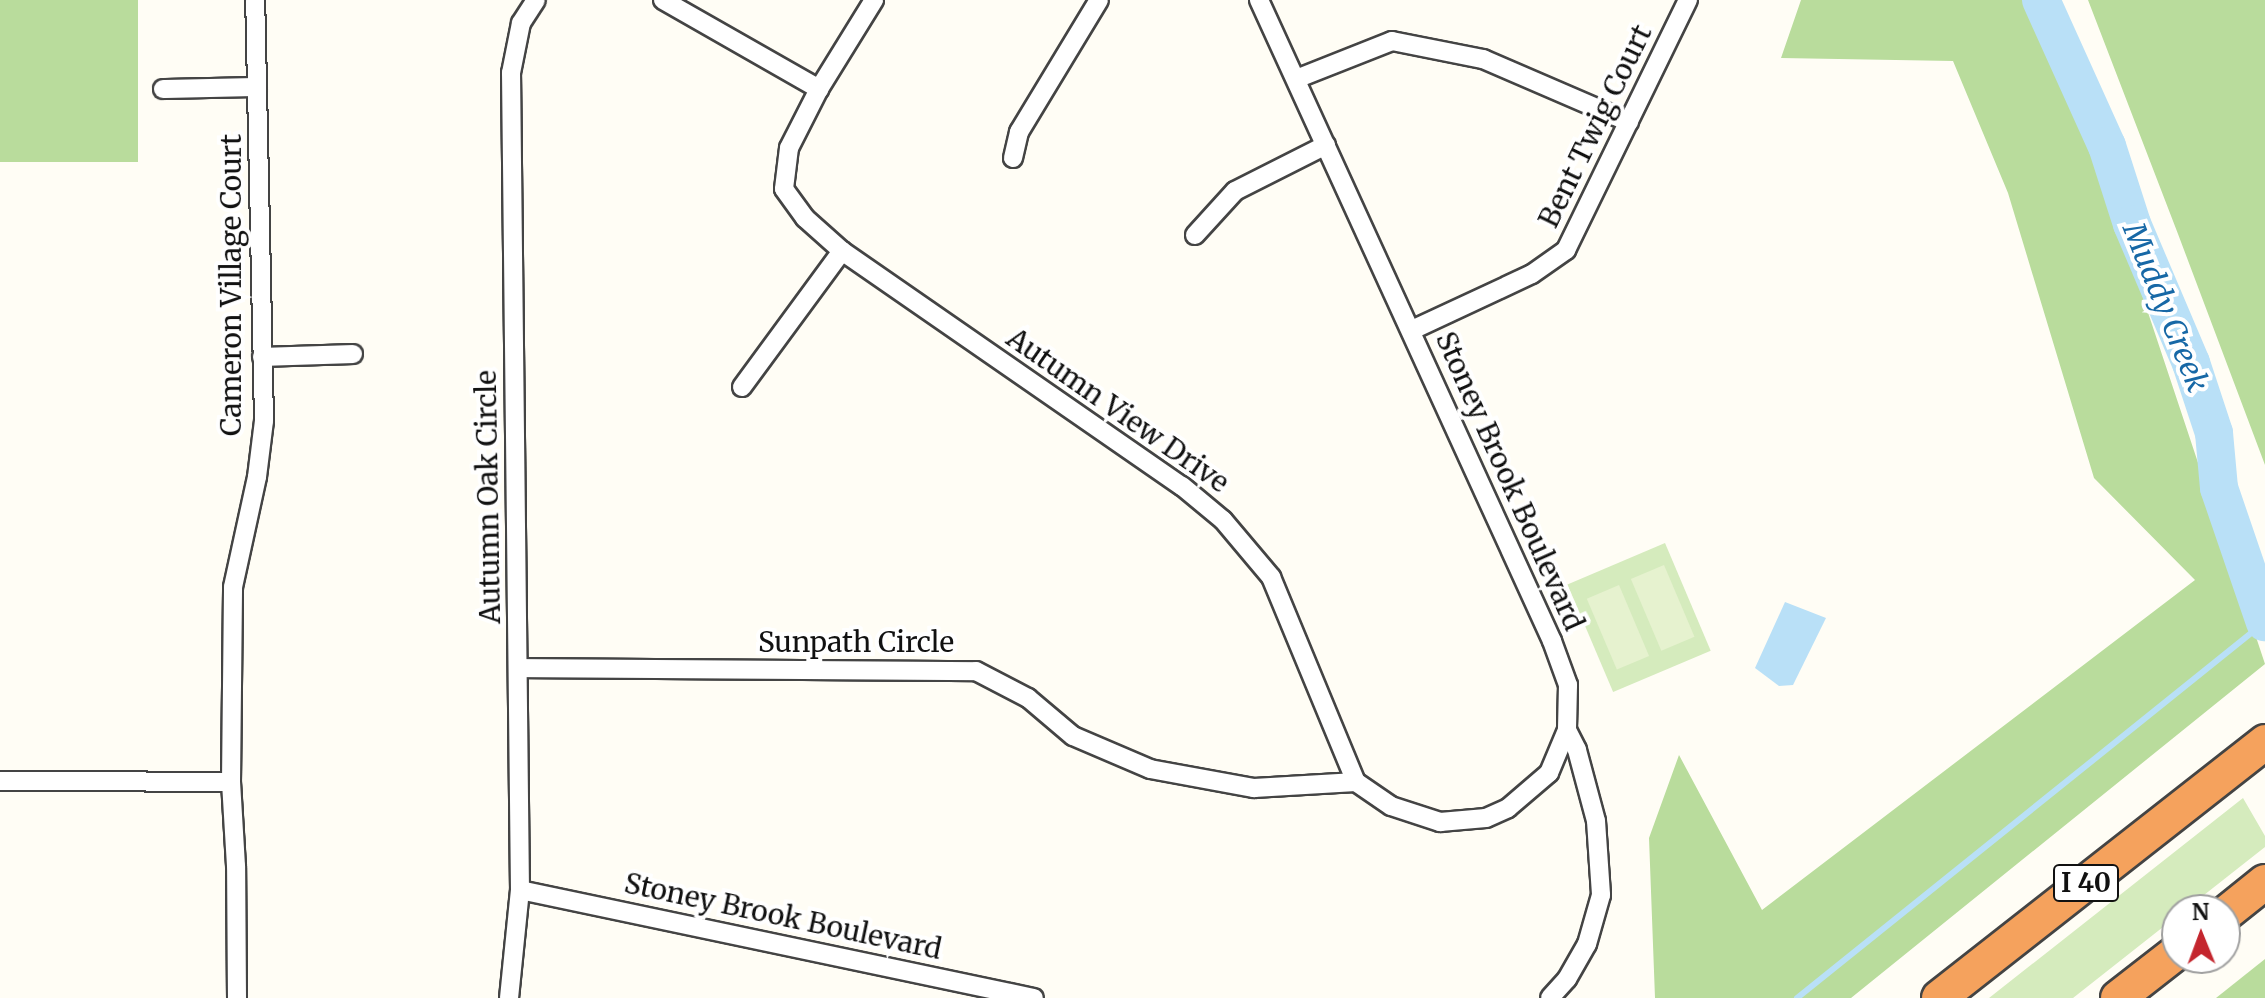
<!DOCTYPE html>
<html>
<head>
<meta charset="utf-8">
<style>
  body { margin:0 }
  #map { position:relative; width:2265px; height:998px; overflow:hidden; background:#fffdf5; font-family:Merriweather,serif }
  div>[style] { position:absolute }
  .green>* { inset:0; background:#d5ebbd; transform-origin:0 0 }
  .forest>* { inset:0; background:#b9dc9c; transform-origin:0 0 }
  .pitch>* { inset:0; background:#e6f2cf; transform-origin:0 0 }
  .water>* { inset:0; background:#b9e0f7 }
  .stream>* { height:6px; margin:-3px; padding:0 3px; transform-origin:3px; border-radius:3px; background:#b9e0f7 }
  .river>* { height:38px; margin:-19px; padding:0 19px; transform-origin:19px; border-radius:19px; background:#b9e0f7 }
  .roads { filter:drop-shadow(2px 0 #444) drop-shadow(-2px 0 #444) drop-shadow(0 2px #444) drop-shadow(0 -2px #444) }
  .street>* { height:18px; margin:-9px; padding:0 9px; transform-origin:9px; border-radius:9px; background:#fff }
  .highway>* { height:34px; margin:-17px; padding:0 17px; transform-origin:17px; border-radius:17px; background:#f5a25d }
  span { translate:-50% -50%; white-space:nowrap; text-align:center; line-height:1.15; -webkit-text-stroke:8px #fff; paint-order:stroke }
  .shield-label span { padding:2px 6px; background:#fff; border:2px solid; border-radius:6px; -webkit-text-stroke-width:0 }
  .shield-label { font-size:26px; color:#111; font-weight:700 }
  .street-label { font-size:28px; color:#111 }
  .water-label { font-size:30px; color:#1768a6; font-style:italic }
  .north { position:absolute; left:2161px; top:894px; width:80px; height:80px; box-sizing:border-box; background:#fff; border:2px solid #a0a0a0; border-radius:50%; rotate:359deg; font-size:22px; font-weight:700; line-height:32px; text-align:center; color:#111 }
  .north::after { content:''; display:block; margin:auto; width:28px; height:36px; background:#c4262e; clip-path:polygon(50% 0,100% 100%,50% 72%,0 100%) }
</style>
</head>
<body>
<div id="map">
  <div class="green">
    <div style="left:1665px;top:543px;width:117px;height:106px;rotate:67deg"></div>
    <div style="clip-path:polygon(2243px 798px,2265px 836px,2265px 847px,2185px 910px,2177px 910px,2177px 916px,2073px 998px,1989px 998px)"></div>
  </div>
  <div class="forest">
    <div style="left:0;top:0;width:138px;height:162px"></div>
    <div style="clip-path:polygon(1801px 0,2044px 0,2265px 664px,1851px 998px,1655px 998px,1649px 838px,1679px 755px,1762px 910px,2195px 580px,2094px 478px,2008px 193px,1953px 61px,1781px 58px)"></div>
    <div style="clip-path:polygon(2088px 0,2265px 0,2265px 465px,2178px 234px)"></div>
    <div style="clip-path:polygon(2265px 959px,2265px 998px,2216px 998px)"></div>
  </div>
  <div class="pitch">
    <div style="left:1664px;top:565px;width:78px;height:36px;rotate:67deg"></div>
    <div style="left:1619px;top:585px;width:77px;height:35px;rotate:67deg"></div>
  </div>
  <div class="water">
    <div style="clip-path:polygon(1785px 602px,1826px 618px,1793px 685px,1779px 686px,1755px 668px)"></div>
  </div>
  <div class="stream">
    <div style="left:1797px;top:998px;width:600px;rotate:-38.78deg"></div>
  </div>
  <div class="river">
    <div style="left:2041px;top:0;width:160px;rotate:65.7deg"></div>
    <div style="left:2107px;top:146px;width:82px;rotate:72.2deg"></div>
    <div style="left:2132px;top:224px;width:151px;rotate:67deg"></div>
    <div style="left:2191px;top:363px;width:74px;rotate:71.8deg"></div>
    <div style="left:2214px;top:433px;width:55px;rotate:84.8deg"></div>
    <div style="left:2219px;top:488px;width:142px;rotate:71.1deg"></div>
  </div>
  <div class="roads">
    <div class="street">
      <div style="left:663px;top:0;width:180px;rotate:29.7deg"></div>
      <div style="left:874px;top:0;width:105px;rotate:121.7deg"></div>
      <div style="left:819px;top:89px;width:66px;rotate:117deg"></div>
      <div style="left:789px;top:148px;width:41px;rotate:97deg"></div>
      <div style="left:784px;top:189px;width:36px;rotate:54deg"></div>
      <div style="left:805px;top:218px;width:50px;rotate:41.7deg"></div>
      <div style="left:842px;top:251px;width:413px;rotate:34.7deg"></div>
      <div style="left:1182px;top:486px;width:53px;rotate:39.7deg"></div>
      <div style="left:1223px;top:520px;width:75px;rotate:49.9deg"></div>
      <div style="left:1271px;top:577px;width:222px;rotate:67.5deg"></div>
      <div style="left:1356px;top:782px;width:42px;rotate:34.4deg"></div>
      <div style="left:1391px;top:806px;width:52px;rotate:18.1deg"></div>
      <div style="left:1440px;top:822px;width:46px;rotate:-5deg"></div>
      <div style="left:1486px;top:818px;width:24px;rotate:-24deg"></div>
      <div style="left:1508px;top:808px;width:54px;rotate:-40.5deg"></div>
      <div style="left:1549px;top:773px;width:47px;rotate:-67.3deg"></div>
      <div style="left:1259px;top:0;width:705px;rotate:65.43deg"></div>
      <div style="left:1552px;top:641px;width:47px;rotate:70deg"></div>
      <div style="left:1568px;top:685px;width:45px;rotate:91.3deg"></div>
      <div style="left:1567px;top:730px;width:22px;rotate:63deg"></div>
      <div style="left:1577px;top:750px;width:73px;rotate:75deg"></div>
      <div style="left:1596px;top:821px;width:74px;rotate:86.1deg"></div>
      <div style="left:1601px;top:895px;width:51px;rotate:105.9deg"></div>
      <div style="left:1587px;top:944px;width:40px;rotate:119.7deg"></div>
      <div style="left:1567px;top:979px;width:25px;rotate:132deg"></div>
      <div style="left:1296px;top:79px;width:103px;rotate:-21.6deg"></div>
      <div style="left:1392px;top:41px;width:93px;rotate:11.2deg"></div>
      <div style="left:1483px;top:59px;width:159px;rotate:23.3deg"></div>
      <div style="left:163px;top:89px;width:94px;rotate:-1.2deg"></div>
      <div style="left:1013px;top:158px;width:27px;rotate:-77deg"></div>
      <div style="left:1019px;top:132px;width:154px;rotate:-58.8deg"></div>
      <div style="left:1195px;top:235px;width:59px;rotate:-47.7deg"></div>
      <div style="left:1235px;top:191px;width:102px;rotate:-26.8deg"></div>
      <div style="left:1412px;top:330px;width:132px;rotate:-25deg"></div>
      <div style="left:1532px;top:274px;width:42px;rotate:-35.2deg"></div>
      <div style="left:1566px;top:250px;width:278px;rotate:-64deg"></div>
      <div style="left:262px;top:357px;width:91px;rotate:-1.9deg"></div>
      <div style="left:742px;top:387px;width:169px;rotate:-53.7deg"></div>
      <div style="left:518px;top:668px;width:458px;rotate:0.4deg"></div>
      <div style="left:976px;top:671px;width:59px;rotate:27.4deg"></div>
      <div style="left:1028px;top:698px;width:59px;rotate:40.2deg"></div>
      <div style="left:1073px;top:736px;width:84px;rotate:23.2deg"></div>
      <div style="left:1150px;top:769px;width:106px;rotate:10.4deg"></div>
      <div style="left:1254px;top:788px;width:102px;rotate:-3.4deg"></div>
      <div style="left:0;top:781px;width:231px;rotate:0.2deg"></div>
      <div style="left:520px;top:890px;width:525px;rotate:11.87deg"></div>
      <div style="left:237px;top:998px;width:132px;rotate:-90.4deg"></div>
      <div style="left:236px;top:866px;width:84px;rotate:-93.4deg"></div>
      <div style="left:231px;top:782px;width:195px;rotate:-89.4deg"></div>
      <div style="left:233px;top:587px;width:113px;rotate:-77.7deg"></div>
      <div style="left:257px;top:477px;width:56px;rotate:-82.9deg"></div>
      <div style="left:264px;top:421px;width:421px;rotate:-91.2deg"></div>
      <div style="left:509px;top:998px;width:109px;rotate:-84.2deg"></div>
      <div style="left:520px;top:890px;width:817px;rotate:-90.63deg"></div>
      <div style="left:511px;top:73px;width:51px;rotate:-78.7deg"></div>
      <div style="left:521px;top:23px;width:27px;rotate:-57deg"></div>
    </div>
    <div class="highway">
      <div style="left:2225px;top:914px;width:51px;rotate:-38.7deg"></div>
      <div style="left:1939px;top:998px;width:415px;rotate:-38.1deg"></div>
      <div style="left:2118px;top:998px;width:75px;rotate:-37.9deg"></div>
    </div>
  </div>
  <div class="shield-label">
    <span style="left:2086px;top:883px">I 40</span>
  </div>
  <div class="street-label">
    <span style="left:1595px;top:126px;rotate:-64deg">Bent Twig Court</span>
    <span style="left:231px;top:285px;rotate:-90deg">Cameron Village Court</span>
    <span style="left:1118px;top:410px;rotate:35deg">Autumn View Drive</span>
    <span style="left:1510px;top:481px;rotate:66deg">Stoney Brook Boulevard</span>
    <span style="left:488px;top:497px;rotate:-91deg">Autumn Oak Circle</span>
    <span style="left:856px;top:642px">Sunpath Circle</span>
    <span style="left:783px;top:916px;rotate:12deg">Stoney Brook Boulevard</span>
  </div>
  <div class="water-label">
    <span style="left:2166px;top:307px;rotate:68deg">Muddy Creek</span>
  </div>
  <div class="north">N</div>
</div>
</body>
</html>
